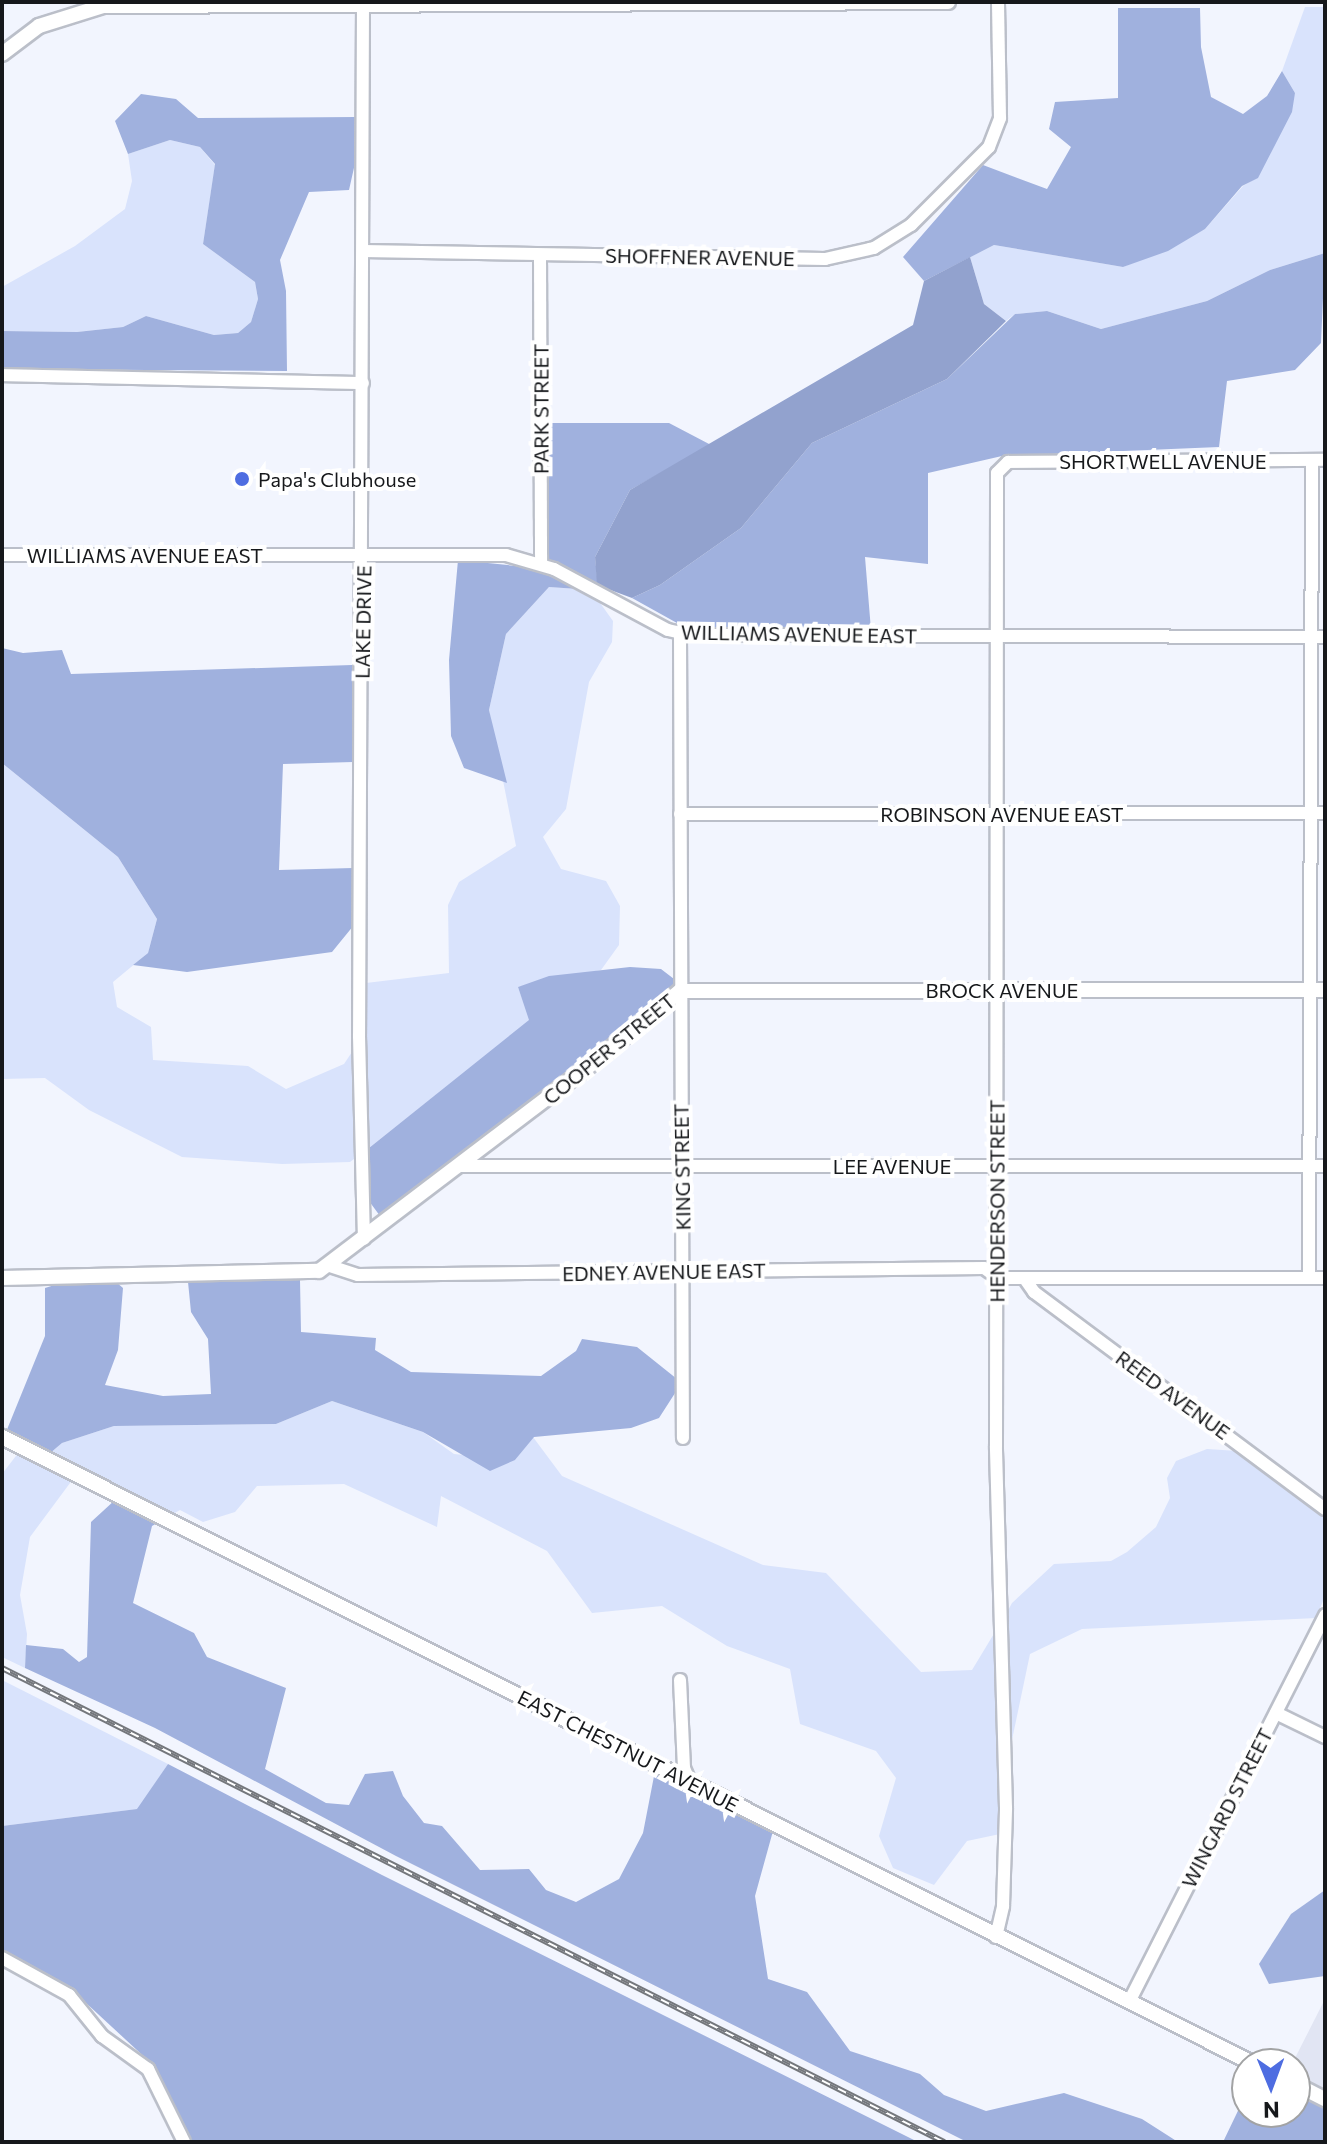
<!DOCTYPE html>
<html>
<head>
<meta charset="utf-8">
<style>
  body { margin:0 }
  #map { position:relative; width:1327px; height:2144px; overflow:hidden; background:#f2f5fe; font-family:Commissioner,sans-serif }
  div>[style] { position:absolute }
  .built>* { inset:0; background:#e1e5f3 }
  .green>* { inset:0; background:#d9e3fc }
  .forest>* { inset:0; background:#a0b1de }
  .water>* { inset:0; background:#92a2ce }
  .roads { filter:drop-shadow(2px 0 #bbbfc9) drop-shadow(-2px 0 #bbbfc9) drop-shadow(0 2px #bbbfc9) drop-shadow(0 -2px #bbbfc9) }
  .minor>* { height:12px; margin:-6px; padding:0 6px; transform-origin:6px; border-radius:6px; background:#fff }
  .tertiary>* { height:14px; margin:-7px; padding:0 7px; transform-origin:7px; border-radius:7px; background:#fff }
  .rail>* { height:6px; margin-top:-3px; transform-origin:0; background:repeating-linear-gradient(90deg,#fff 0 9px,#74777c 0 18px); box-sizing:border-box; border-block:2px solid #74777c }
  .dots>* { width:22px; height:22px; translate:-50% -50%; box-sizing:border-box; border:4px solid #fff; border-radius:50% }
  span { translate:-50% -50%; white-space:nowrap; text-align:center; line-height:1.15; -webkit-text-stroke:8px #fff; paint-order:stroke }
  .street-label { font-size:20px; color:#16181b }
  .poi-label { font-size:20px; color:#16181b }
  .left { translate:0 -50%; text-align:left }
  .frame { position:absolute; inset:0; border:4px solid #16181b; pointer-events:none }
  .north { position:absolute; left:1231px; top:2048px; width:80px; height:80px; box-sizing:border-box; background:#fff; border:2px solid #a2a3a4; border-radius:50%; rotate:179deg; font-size:22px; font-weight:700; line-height:32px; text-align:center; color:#16181b }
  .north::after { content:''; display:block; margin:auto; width:28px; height:36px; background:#4e6de1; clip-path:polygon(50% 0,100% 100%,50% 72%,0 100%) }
</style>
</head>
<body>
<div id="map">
  <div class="built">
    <div style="clip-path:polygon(1325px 1999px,1325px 2092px,1295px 2078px,1292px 2064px)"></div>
  </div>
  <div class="green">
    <div style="clip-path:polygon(1305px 7px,1325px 7px,1325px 253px,1270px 270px,1207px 301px,1101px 329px,1047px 311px,1015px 314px,1006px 321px,984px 304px,970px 257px,994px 245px,1123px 267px,1205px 229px,1243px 186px,1258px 177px,1295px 93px,1282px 71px)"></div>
    <div style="clip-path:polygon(170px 140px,200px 147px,215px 165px,203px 244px,255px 282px,258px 299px,251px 322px,238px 333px,214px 335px,146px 316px,123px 327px,77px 332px,2px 331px,2px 287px,75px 246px,125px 209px,132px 181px,128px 154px)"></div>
    <div style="clip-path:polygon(549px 587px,578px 589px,598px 600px,613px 621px,612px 642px,589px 682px,566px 809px,543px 837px,561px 869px,606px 881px,620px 906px,619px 945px,601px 970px,518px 987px,530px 1020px,369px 1148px,366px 983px,449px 973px,448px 905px,459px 882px,516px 846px,489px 710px,506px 634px)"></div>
    <div style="clip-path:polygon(2px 763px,118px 857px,157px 919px,148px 953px,113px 982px,117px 1007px,151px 1027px,153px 1060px,248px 1066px,286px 1089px,344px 1064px,354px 1049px,358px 1156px,350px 1162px,282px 1164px,182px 1157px,89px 1110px,45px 1078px,2px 1079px)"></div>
    <div style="clip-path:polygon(332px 1401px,423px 1432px,454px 1454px,515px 1460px,533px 1437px,562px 1476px,763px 1565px,826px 1573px,921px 1672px,972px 1670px,995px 1632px,1000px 1834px,967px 1841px,934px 1885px,893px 1868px,879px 1836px,896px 1778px,876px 1751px,800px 1724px,790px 1669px,727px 1646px,662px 1606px,592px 1613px,547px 1551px,441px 1496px,437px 1527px,344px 1484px,257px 1486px,235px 1512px,203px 1522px,180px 1510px,171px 1515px,49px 1454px,62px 1443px,114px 1426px,276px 1424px)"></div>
    <div style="clip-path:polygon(1207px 1449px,1238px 1451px,1325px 1516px,1325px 1596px,1316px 1618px,1082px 1629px,1030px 1654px,1009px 1754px,1005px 1616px,1012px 1603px,1054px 1564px,1111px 1561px,1127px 1552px,1156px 1527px,1170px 1498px,1167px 1478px,1176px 1461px)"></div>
    <div style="clip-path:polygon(19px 1452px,73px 1479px,30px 1537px,20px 1595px,27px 1634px,25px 1668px,2px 1657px,2px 1474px)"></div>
    <div style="clip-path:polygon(2px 1680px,168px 1764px,138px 1809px,2px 1826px)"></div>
  </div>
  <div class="forest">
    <div style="clip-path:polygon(1118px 8px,1200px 8px,1201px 47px,1211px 97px,1243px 114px,1267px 96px,1282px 71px,1295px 93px,1292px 112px,1258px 178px,1242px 186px,1205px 229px,1168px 251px,1123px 267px,994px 245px,924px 281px,903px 257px,983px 165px,1047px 189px,1071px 147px,1049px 129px,1055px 102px,1118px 98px)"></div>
    <div style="clip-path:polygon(141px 94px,176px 99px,198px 118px,356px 117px,358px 150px,349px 190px,309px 192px,280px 260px,286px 291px,287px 371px,2px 369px,2px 331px,77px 332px,123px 327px,146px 316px,214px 335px,238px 333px,251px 322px,258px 299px,255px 282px,203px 244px,215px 164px,200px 147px,170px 140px,128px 154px,115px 121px)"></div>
    <div style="clip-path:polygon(1325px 253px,1321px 343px,1295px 370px,1227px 381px,1219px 447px,1002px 456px,928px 473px,928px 564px,865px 557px,871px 630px,686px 628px,632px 598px,660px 585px,741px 528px,812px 443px,947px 379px,1015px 314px,1047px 311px,1101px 329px,1207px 301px,1270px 270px)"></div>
    <div style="clip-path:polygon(550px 423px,669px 423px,711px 445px,630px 490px,595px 557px,598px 586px,547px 560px)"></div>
    <div style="clip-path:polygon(458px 560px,536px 568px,578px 589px,549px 587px,506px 634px,489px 710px,507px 783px,464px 768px,451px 736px,449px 660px)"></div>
    <div style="clip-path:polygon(2px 648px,23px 653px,62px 650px,71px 674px,352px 665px,353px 762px,283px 764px,279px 870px,353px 868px,354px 925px,332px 952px,187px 972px,133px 965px,148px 953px,157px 919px,118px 857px,2px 763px)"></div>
    <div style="clip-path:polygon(630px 967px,661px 969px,674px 979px,674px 988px,380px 1216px,369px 1201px,369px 1148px,529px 1020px,518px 987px,549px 976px)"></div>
    <div style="clip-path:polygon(300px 1280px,301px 1332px,376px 1338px,375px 1350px,411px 1372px,541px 1376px,576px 1351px,582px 1339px,637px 1347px,677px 1379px,677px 1390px,659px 1418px,631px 1428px,534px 1437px,515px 1460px,490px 1471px,423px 1432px,332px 1401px,276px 1424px,114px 1426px,62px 1443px,49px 1454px,6px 1432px,45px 1336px,45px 1288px,61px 1283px,116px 1282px,123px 1288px,118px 1350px,105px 1385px,163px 1396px,211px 1394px,208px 1339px,191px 1312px,188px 1282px)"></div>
    <div style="clip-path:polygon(115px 1500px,159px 1522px,152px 1526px,133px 1603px,194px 1633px,207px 1657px,286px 1688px,265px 1769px,326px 1803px,349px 1805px,365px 1774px,393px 1771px,403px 1796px,424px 1823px,442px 1826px,480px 1870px,529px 1869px,546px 1890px,576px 1902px,619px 1879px,643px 1833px,655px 1771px,773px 1831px,755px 1896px,768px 1979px,807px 1992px,850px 2051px,920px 2074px,944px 2095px,986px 2111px,1064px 2093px,1142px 2119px,1178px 2142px,967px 2142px,396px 1856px,155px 1728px,25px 1668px,26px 1645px,63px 1649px,79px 1662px,87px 1657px,91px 1522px)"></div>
    <div style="clip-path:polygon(168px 1764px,382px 1875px,918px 2142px,192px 2142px,152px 2064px,72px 1990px,2px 1950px,2px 1826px,137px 1809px)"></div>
    <div style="clip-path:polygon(1325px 1890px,1325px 1976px,1269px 1984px,1259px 1964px,1291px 1914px)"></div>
    <div style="clip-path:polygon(1295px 2091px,1325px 2106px,1325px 2142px,1223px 2142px,1247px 2092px,1247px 2112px,1295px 2112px)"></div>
  </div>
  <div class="water">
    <div style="clip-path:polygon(970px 257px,984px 304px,1006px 321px,947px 379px,812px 443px,741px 528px,660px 585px,632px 598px,597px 585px,595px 557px,630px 490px,913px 325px,924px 281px)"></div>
  </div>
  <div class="roads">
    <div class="minor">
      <div style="left:363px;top:4px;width:1032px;rotate:90.22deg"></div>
      <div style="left:359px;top:1036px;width:203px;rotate:88.6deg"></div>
      <div style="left:363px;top:251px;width:462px;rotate:1deg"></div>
      <div style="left:825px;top:259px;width:50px;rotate:-12.7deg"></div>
      <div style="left:874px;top:248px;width:44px;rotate:-31.9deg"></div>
      <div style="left:911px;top:225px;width:110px;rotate:-45deg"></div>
      <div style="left:989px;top:147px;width:31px;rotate:-69deg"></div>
      <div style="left:1000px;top:118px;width:116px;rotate:-91deg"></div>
      <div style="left:540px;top:255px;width:309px;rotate:89.8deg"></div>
      <div style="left:2px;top:375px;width:361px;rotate:1.3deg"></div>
      <div style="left:2px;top:555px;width:504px"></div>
      <div style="left:506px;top:555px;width:50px;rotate:16.3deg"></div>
      <div style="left:554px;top:569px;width:129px;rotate:28.2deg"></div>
      <div style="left:668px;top:630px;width:22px;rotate:13deg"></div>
      <div style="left:689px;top:635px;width:636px;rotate:0.18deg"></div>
      <div style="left:680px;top:634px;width:804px;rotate:89.79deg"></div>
      <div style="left:680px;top:814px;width:645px;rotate:-0.09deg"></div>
      <div style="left:460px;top:1166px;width:865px"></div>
      <div style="left:330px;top:1266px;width:29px;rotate:18deg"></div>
      <div style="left:358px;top:1275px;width:626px;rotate:-0.64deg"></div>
      <div style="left:984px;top:1268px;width:17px;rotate:36deg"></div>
      <div style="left:998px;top:1278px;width:327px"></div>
      <div style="left:1309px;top:1278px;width:818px;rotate:-89.79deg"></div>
      <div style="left:1025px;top:1279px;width:16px;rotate:55deg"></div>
      <div style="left:1034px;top:1292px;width:363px;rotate:36.7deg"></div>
      <div style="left:680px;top:1680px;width:88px;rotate:87.4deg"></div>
      <div style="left:684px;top:1768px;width:15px;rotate:67deg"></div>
      <div style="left:1276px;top:1713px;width:55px;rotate:26.1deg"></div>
      <div style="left:996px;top:1937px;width:32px;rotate:-77deg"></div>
      <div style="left:1003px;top:1906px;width:98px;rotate:-88.2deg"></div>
      <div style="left:1006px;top:1808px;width:362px;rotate:-91.6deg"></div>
      <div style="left:996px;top:1446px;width:973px;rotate:-89.94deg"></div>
      <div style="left:997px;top:473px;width:16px;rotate:-45deg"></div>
      <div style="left:1008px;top:462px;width:317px;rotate:-0.4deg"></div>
      <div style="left:2px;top:1958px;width:77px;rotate:28.9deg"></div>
      <div style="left:69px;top:1995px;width:53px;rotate:51.2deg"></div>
      <div style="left:102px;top:2036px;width:57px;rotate:35.7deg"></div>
      <div style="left:148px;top:2069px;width:81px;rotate:63.7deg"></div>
      <div style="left:1129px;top:2002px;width:434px;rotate:-63.1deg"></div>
    </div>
    <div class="tertiary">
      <div style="left:2px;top:54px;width:46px;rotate:-37.1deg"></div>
      <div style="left:39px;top:26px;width:67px;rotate:-17.4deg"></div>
      <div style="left:103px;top:6px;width:845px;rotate:-0.27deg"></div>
      <div style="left:2px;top:1278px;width:317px;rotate:-1.3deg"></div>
      <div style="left:319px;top:1271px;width:350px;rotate:-37.2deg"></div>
      <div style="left:598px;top:1059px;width:107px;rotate:-39.7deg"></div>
      <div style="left:680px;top:991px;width:645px;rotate:-0.09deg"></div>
      <div style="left:2px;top:1437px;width:1400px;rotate:26.6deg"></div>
      <div style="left:1295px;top:2084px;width:34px;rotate:27deg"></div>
    </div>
  </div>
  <div class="rail">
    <div style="left:2px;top:1668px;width:1055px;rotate:26.71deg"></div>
  </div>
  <div class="dots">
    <div style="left:242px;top:479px;background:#4e6de1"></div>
  </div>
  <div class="street-label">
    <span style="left:700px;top:257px;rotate:1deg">SHOFFNER AVENUE</span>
    <span style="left:541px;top:409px;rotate:-90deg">PARK STREET</span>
    <span style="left:1163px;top:461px">SHORTWELL AVENUE</span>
    <span style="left:145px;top:555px">WILLIAMS AVENUE EAST</span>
    <span style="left:363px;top:622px;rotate:-89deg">LAKE DRIVE</span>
    <span style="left:799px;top:634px;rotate:1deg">WILLIAMS AVENUE EAST</span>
    <span style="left:1002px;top:814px">ROBINSON AVENUE EAST</span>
    <span style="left:1002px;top:990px">BROCK AVENUE</span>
    <span style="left:609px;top:1049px;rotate:-39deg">COOPER STREET</span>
    <span style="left:892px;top:1166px">LEE AVENUE</span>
    <span style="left:682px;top:1167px;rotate:-91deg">KING STREET</span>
    <span style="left:997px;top:1201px;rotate:-90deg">HENDERSON STREET</span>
    <span style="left:664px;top:1272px;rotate:-1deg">EDNEY AVENUE EAST</span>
    <span style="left:1173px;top:1395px;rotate:36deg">REED AVENUE</span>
    <span style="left:628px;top:1751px;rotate:27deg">EAST CHESTNUT AVENUE</span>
    <span style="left:1227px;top:1808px;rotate:-63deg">WINGARD STREET</span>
  </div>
  <div class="poi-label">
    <span class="left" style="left:258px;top:479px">Papa's Clubhouse</span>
  </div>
  <div class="frame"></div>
  <div class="north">N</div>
</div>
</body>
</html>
